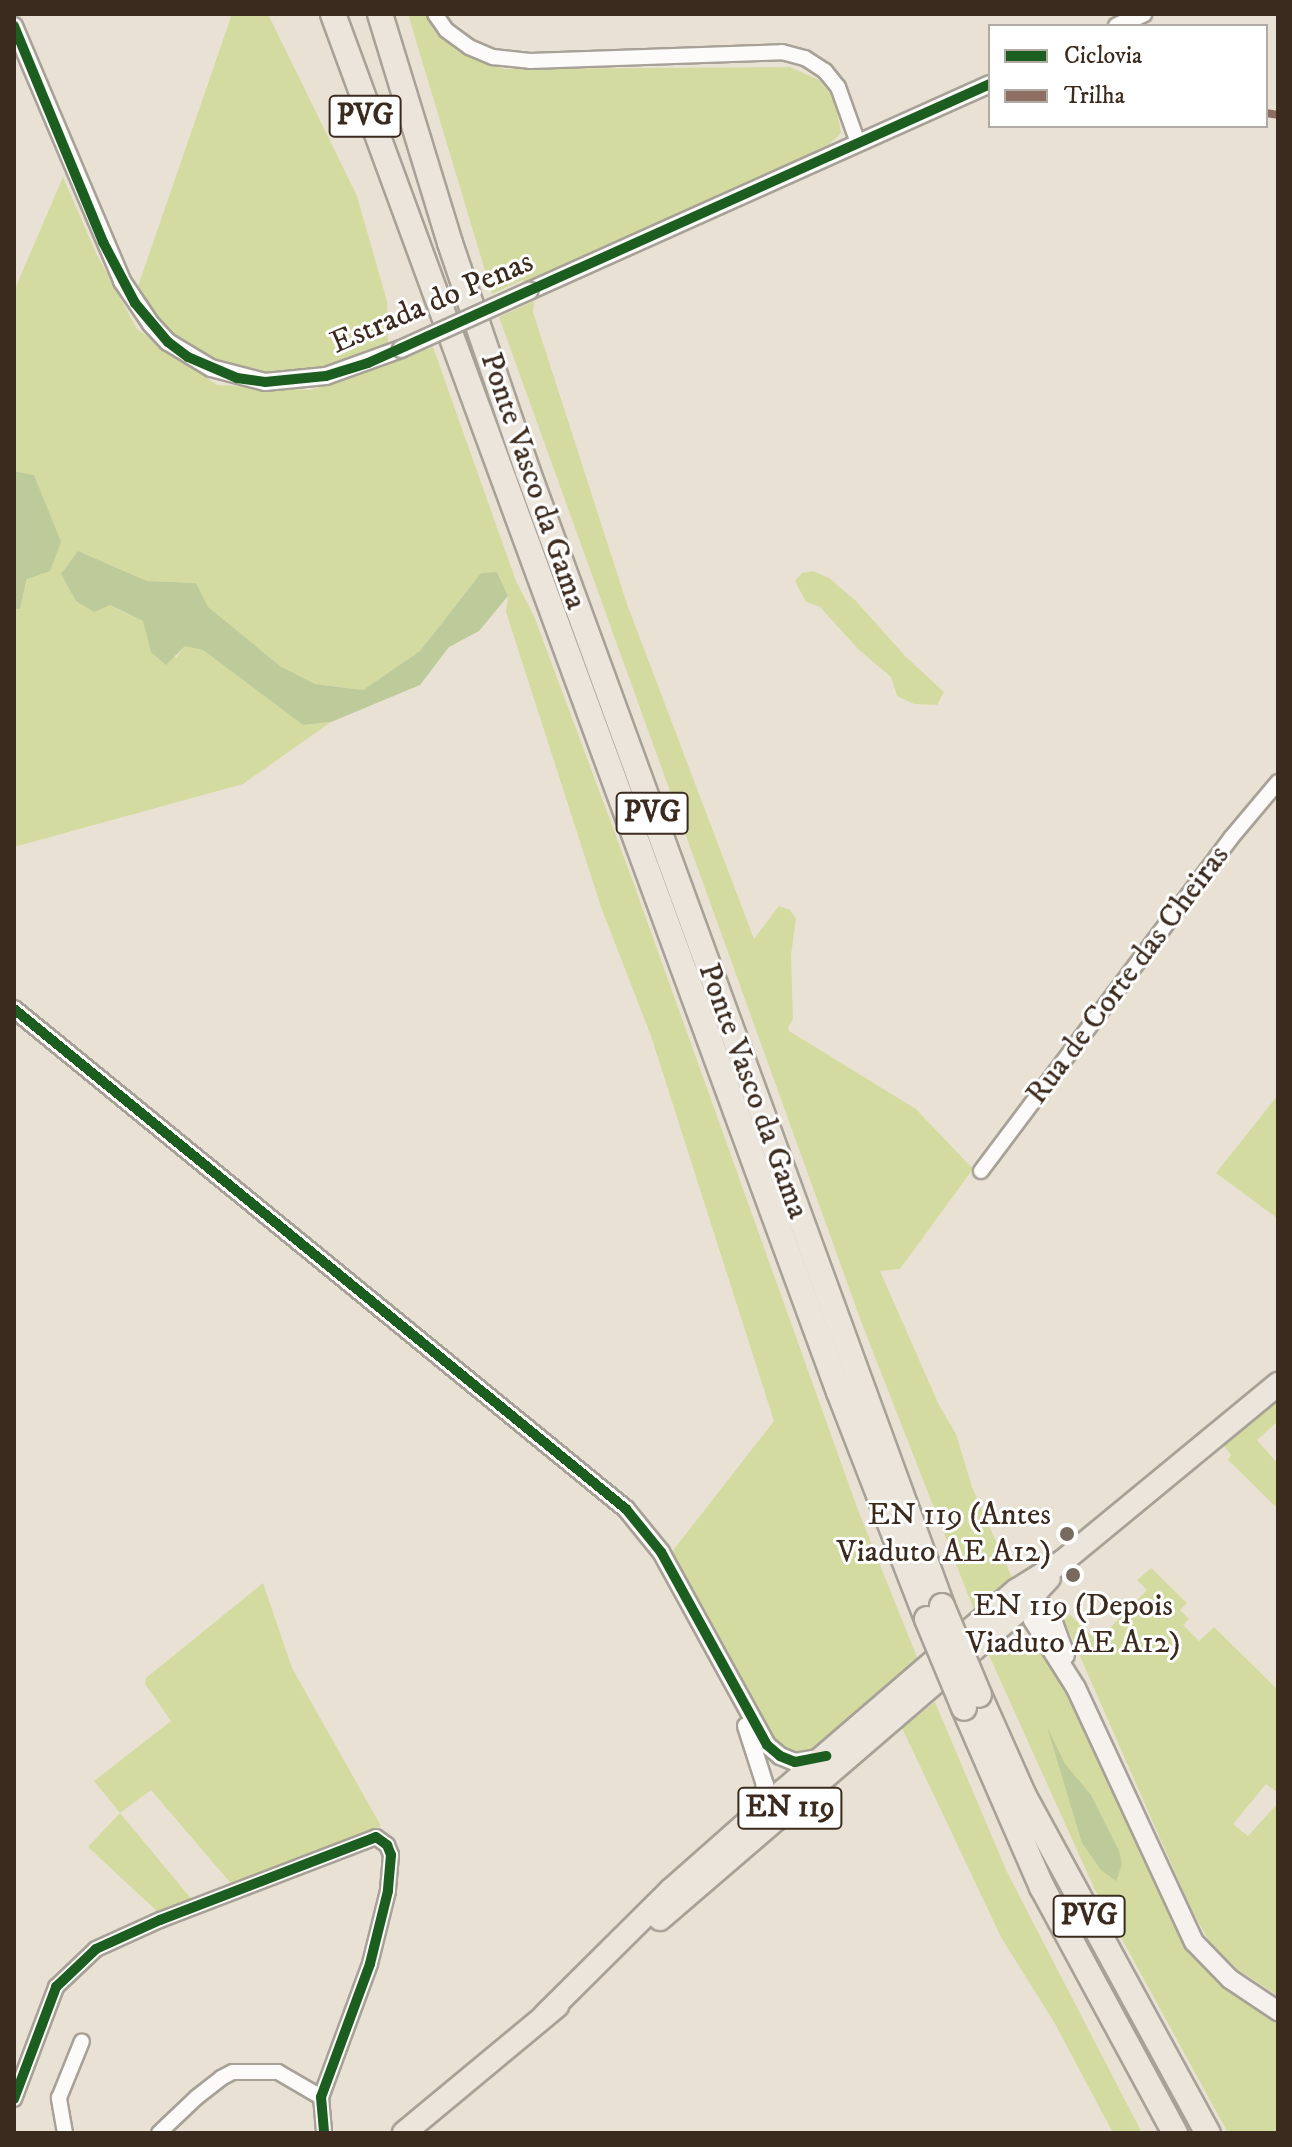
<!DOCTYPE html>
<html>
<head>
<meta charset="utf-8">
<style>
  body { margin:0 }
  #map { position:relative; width:1292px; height:2147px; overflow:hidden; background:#e9e2d4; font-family:"IM FELL DW Pica",serif }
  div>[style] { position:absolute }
  .green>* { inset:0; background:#d4dba1 }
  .forest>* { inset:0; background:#bdca99 }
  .roads { filter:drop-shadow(2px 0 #a7a197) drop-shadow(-2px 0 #a7a197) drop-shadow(0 2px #a7a197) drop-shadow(0 -2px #a7a197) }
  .minor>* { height:14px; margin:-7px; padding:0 7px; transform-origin:7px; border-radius:7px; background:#fcfbf9 }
  .tertiary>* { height:16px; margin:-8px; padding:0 8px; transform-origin:8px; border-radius:8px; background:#fcfbf9 }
  .secondary>* { height:18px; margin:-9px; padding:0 9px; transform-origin:9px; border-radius:9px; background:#f5f2ee }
  .primary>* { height:22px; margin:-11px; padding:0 11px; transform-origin:11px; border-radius:11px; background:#ece5dc }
  .motorway>* { height:24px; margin:-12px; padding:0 12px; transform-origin:12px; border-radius:12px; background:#ece5dc }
  .bridges { filter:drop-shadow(2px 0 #a7a197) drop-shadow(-2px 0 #a7a197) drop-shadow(0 2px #a7a197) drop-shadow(0 -2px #a7a197) }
  .tertiary-bridge>* { height:16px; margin:-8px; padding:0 8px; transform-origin:8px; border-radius:8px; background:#fcfbf9 }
  .motorway-bridge>* { height:24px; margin:-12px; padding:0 12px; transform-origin:12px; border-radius:12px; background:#ece5dc }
  .quiet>* { height:8px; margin-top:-4px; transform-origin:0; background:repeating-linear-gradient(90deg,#8d6e63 0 16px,transparent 0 24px) }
  .cycleway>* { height:10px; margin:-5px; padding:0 5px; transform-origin:5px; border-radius:5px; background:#1b5e20 }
  .dots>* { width:22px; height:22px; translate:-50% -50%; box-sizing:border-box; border:4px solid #fff; border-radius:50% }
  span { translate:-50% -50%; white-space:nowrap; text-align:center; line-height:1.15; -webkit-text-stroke:6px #fff; paint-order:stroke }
  .shield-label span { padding:2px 6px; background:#fff; border:2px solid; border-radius:6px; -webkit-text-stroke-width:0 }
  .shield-label { font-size:30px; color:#3b2a1e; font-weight:700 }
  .street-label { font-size:32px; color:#3b2a1e }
  .poi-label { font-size:32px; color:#3b2a1e }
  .right { translate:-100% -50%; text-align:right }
  .frame { position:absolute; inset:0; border:16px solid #3b2a1e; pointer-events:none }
  .legend { position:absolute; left:988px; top:24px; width:280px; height:104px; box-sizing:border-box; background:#fff; border:2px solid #b1aaa5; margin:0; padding:10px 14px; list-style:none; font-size:24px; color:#3b2a1e }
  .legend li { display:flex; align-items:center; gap:16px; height:40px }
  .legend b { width:40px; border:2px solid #b1aaa5 }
</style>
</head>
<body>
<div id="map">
  <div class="green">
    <div style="clip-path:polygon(232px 14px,268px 14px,357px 196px,387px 301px,388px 343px,326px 366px,270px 374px,206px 359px,157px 322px,136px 292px)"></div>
    <div style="clip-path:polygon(408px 14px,430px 14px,444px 41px,504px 69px,790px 67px,819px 80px,835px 100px,841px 133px,818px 155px,529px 291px,523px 280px,492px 294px)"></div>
    <div style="clip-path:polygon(63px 177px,96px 253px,137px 329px,217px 385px,310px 390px,433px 347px,516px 581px,534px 616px,632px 879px,858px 1510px,923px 1672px,826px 1756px,790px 1756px,772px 1740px,671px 1553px,774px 1421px,651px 1036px,601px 907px,506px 612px,508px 596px,497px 572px,481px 573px,420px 651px,363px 690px,315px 684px,280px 666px,207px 607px,196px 583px,147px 581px,78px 551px,109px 605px,143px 621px,176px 658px,185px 645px,203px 650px,303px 725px,331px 722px,243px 784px,14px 847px,14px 609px,20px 609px,46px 507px,34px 475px,14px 471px,14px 291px)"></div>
    <div style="clip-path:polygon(534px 301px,533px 312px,627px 604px,754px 939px,779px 906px,790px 910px,796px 919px,791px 955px,793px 1019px,788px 1027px,789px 1031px,916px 1109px,973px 1169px,900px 1269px,880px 1271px,939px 1405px,956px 1434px,972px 1487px,1014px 1582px,974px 1610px,862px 1324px,499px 317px)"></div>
    <div style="clip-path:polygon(813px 571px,829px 578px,856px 601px,905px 656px,944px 692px,937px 705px,914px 704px,897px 696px,891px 677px,858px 649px,820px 607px,806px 602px,795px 581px,802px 573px)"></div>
    <div style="clip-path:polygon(1278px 1095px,1278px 1219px,1216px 1173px)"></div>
    <div style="clip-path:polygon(1278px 1398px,1278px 1421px,1257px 1440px,1278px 1464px,1278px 1509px,1228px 1460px,1231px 1455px,1223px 1445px)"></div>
    <div style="clip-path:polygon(1151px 1568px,1187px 1603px,1180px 1610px,1189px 1619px,1183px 1625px,1199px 1641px,1214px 1627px,1278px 1690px,1278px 1793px,1266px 1784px,1233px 1824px,1248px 1836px,1278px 1803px,1278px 1996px,1237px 1969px,1209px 1941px,1192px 1911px,1064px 1620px,1067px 1612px,1097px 1641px,1147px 1590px,1137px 1580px)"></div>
    <div style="clip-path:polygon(263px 1583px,292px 1668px,381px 1826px,234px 1887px,151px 1790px,120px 1813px,194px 1902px,161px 1915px,88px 1847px,120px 1813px,94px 1781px,171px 1721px,145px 1684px,146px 1678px)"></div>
    <div style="clip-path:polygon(1022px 1633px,1045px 1646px,1191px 1948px,1278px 2018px,1278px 2133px,1228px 2133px,1095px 1890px,988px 1653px)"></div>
    <div style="clip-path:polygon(935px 1702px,1007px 1872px,1142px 2133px,1113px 2133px,1054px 2022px,1002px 1939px,902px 1728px)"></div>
  </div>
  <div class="forest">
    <div style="clip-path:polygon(14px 471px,34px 475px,61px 542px,50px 571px,27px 579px,20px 609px,14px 609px)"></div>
    <div style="clip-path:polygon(78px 551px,147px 581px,196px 583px,208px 607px,280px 666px,315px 684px,363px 690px,420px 651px,481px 573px,497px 572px,508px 596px,479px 631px,449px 647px,420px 685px,331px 722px,303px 725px,203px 650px,185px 646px,166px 665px,151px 652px,143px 621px,110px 605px,94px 612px,76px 601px,61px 574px)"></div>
    <div style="clip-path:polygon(1047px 1727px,1065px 1764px,1091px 1795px,1119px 1851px,1122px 1864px,1116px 1881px,1101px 1870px,1082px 1843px)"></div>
  </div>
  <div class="roads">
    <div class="minor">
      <div style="left:435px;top:14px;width:19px;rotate:55deg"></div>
      <div style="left:446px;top:30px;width:29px;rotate:36deg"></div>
      <div style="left:469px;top:47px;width:26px;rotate:23deg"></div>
      <div style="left:493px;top:57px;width:37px;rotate:6deg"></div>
      <div style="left:530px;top:61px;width:252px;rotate:-2deg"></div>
      <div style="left:782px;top:52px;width:24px;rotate:15deg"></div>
      <div style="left:805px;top:58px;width:24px;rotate:33deg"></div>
      <div style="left:825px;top:71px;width:21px;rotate:51deg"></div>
      <div style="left:838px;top:87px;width:59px;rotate:70.3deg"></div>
      <div style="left:981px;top:1171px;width:416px;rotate:-53.1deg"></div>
      <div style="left:1231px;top:838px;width:73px;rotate:-50deg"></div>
      <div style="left:14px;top:2099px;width:120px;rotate:-69.4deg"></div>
      <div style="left:56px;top:1987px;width:55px;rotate:-43.5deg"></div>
      <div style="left:96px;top:1949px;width:70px;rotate:-24.4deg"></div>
      <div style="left:160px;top:1920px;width:231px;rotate:-21deg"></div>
      <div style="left:376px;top:1837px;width:14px;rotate:36deg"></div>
      <div style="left:387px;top:1845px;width:11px;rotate:68deg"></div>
      <div style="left:391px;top:1855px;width:36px;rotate:95deg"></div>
      <div style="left:388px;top:1891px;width:75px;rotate:103.9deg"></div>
      <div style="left:370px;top:1964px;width:142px;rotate:110.2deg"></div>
      <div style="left:321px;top:2097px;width:36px;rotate:85deg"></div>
      <div style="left:65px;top:2133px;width:36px;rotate:-100deg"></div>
      <div style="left:59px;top:2098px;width:61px;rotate:-68deg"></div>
      <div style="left:159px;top:2133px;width:52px;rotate:-43.5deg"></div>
      <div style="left:197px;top:2097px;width:31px;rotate:-38deg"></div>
      <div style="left:221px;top:2078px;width:13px;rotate:-27deg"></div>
      <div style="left:233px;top:2072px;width:45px"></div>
      <div style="left:278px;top:2072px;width:50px;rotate:30.2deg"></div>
    </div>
    <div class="tertiary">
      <div style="left:14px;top:26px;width:277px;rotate:67deg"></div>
      <div style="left:122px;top:281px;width:52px;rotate:56deg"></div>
      <div style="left:151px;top:324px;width:25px;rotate:47deg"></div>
      <div style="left:168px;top:342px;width:50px;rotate:31.2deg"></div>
      <div style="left:211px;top:368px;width:56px;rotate:14.5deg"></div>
      <div style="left:265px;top:382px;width:61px;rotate:-5.6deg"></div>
      <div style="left:326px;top:376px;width:80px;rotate:-19.8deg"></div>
      <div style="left:1117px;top:26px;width:29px;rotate:-25deg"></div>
      <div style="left:529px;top:291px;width:505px;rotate:-24.18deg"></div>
      <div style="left:14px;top:1009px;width:790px;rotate:39.25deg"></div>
      <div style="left:626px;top:1509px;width:55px;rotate:50.9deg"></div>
      <div style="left:661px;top:1552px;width:220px;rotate:61.2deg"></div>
      <div style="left:767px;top:1745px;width:17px;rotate:40deg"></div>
      <div style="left:780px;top:1756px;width:16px;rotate:22deg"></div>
      <div style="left:795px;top:1762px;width:27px;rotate:-10deg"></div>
      <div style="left:746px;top:1726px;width:62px;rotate:72.1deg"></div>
      <div style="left:765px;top:1785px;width:26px;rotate:106deg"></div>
    </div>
    <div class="secondary">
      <div style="left:1028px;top:1594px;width:28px;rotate:41deg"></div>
      <div style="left:1049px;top:1612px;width:46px;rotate:69.6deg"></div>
      <div style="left:1032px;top:1599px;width:21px;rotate:87deg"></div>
      <div style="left:1033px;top:1620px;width:80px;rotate:57.7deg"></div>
      <div style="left:1076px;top:1688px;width:280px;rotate:65.1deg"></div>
      <div style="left:1194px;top:1942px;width:52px;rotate:45.8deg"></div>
      <div style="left:1230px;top:1979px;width:58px;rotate:33.7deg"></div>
    </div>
    <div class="primary">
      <div style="left:660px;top:1919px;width:475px;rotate:-40.7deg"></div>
      <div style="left:1020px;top:1609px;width:42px;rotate:-46.9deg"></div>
      <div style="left:545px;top:2015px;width:177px;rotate:-44.8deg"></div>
      <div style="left:671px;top:1890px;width:149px;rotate:-41.5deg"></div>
      <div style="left:783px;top:1791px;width:308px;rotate:-40.7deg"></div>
      <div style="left:1017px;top:1590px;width:53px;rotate:-31.9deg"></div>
      <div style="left:1062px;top:1562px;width:280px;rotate:-39.5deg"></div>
      <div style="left:404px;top:2133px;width:199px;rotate:-39.7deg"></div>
    </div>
    <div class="motorway">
      <div style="left:333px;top:14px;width:1468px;rotate:69.84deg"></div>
      <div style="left:839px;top:1392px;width:243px;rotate:68.8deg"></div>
      <div style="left:380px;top:14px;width:239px;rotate:73deg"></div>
      <div style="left:450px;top:243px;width:242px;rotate:71.2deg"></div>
      <div style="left:528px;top:472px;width:1207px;rotate:69.94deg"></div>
      <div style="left:979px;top:1695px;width:111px;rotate:66deg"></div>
      <div style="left:1024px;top:1796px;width:384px;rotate:61.4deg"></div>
      <div style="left:964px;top:1708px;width:195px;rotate:66.5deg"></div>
      <div style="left:1042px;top:1887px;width:280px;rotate:61.6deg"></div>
    </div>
  </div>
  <div class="bridges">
    <div class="tertiary-bridge">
      <div style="left:401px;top:349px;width:141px;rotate:-24.4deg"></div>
    </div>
    <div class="motorway-bridge">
      <div style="left:942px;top:1606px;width:96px;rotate:67.4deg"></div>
      <div style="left:927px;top:1619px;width:96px;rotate:67.4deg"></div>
    </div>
  </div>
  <div class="quiet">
    <div style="left:1266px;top:113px;width:12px;rotate:9deg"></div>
  </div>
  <div class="cycleway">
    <div style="left:14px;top:26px;width:234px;rotate:67.6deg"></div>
    <div style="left:103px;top:242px;width:69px;rotate:62.3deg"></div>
    <div style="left:135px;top:303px;width:51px;rotate:49.8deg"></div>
    <div style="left:168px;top:342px;width:25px;rotate:37deg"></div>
    <div style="left:188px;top:357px;width:53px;rotate:23.2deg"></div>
    <div style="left:237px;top:378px;width:28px;rotate:8deg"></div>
    <div style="left:265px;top:382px;width:61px;rotate:-5.6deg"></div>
    <div style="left:326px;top:376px;width:44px;rotate:-17.2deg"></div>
    <div style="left:368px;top:363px;width:682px;rotate:-24.16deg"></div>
    <div style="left:14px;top:1009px;width:790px;rotate:39.25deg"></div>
    <div style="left:626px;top:1509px;width:55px;rotate:50.9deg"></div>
    <div style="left:661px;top:1552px;width:220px;rotate:61.2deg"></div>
    <div style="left:767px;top:1745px;width:17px;rotate:40deg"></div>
    <div style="left:780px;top:1756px;width:16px;rotate:22deg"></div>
    <div style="left:795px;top:1762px;width:32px;rotate:-11deg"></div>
    <div style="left:14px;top:2099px;width:120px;rotate:-69.4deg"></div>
    <div style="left:56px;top:1987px;width:55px;rotate:-43.5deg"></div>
    <div style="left:96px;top:1949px;width:70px;rotate:-24.4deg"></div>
    <div style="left:160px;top:1920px;width:231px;rotate:-21deg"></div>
    <div style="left:376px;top:1837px;width:14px;rotate:36deg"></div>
    <div style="left:387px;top:1845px;width:11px;rotate:68deg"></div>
    <div style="left:391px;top:1855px;width:36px;rotate:95deg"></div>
    <div style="left:388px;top:1891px;width:75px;rotate:103.9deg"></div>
    <div style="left:370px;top:1964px;width:142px;rotate:110.2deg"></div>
    <div style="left:321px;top:2097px;width:36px;rotate:85deg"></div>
  </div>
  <div class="dots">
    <div style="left:1067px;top:1534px;background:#786a5e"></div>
    <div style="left:1073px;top:1575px;background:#786a5e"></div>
  </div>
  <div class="shield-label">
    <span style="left:365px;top:116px">PVG</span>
    <span style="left:652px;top:813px">PVG</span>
    <span style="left:790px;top:1808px">EN 119</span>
    <span style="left:1089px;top:1916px">PVG</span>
  </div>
  <div class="street-label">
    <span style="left:432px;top:303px;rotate:-23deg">Estrada do Penas</span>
    <span style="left:533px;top:481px;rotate:71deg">Ponte Vasco da Gama</span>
    <span style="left:1128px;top:975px;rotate:-53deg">Rua de Corte das Cheiras</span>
    <span style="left:753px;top:1091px;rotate:70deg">Ponte Vasco da Gama</span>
  </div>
  <div class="poi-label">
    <span class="right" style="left:1051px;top:1534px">EN 119 (Antes<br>Viaduto AE A12)</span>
    <span style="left:1073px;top:1625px">EN 119 (Depois<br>Viaduto AE A12)</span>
  </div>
  <div class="frame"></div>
  <ul class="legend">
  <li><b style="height:10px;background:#1b5e20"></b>Ciclovia</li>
  <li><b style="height:10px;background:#8d6e63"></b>Trilha</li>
  </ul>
</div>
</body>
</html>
